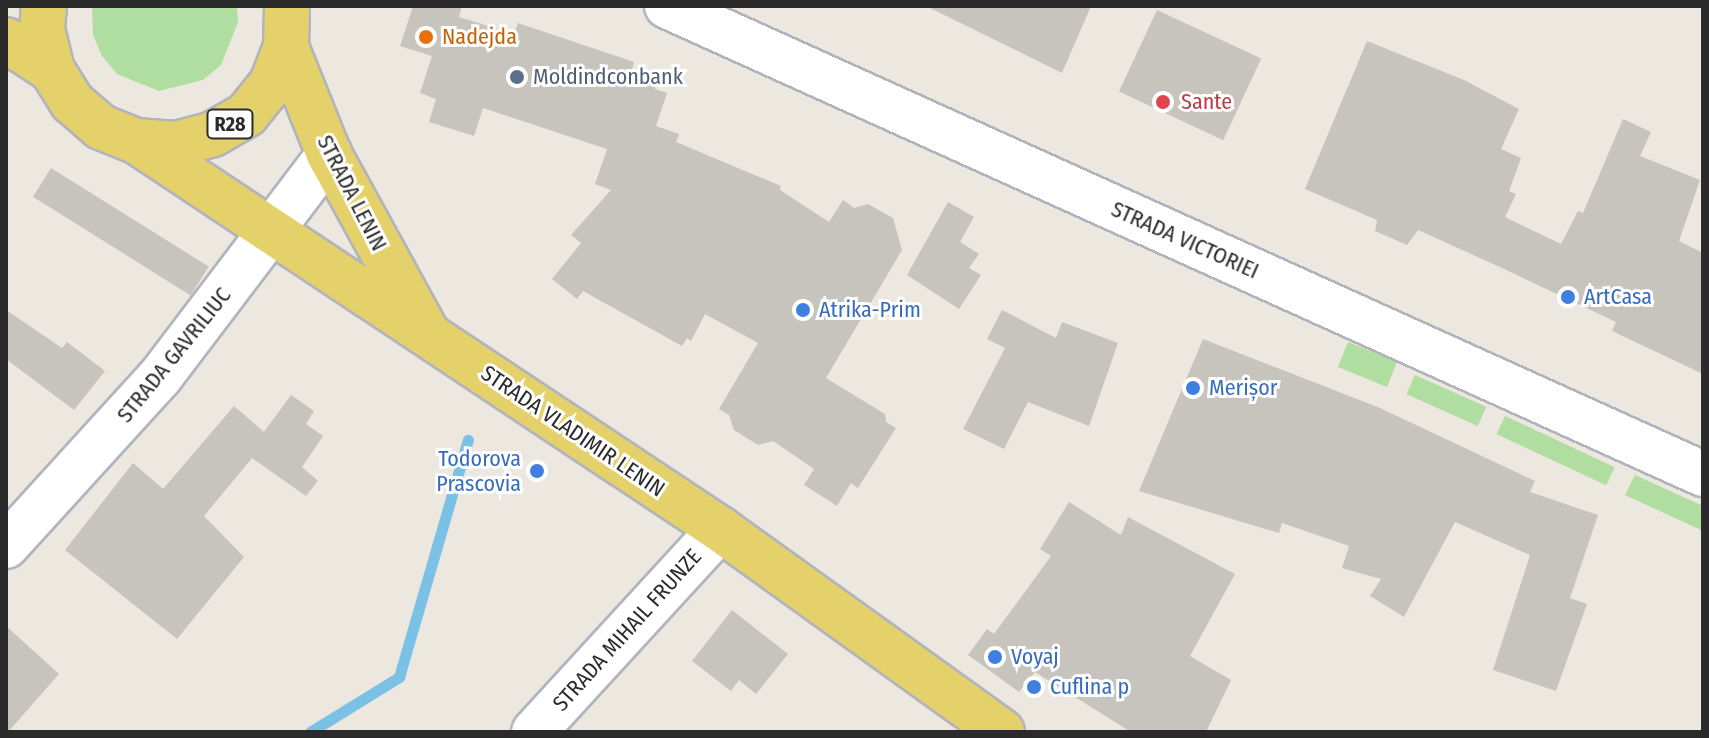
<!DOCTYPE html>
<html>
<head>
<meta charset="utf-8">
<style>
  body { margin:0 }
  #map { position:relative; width:1709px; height:738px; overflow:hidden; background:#ece7df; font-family:"Fira Sans Condensed",sans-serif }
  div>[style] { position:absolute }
  .green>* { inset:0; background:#b0dea0; transform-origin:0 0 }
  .stream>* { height:11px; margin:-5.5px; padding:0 5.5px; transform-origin:5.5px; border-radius:5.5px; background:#7ac1e5 }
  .building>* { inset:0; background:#c7c4be; transform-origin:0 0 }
  .roads { filter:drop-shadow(2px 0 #b2b4bd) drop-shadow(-2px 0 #b2b4bd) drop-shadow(0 2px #b2b4bd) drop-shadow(0 -2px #b2b4bd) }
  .minor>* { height:44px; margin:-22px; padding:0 22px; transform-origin:22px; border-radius:22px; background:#fff }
  .major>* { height:44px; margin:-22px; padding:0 22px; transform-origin:22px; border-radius:22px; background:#e5d16a }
  .dots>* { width:22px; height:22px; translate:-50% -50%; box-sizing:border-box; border:4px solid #fff; border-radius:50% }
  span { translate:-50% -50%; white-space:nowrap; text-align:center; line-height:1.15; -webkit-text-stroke:6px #fff; paint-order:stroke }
  .shield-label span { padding:2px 6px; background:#fff; border:2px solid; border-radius:6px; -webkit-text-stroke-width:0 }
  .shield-label { font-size:20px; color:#2b2b2b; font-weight:700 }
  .food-label { font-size:22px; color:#c56008 }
  .left { translate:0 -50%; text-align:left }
  .service-label { font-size:22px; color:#4e5e75 }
  .health-label { font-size:22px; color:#be3a42 }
  .street-label { font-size:22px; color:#2b2b2b }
  .shop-label { font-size:22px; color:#366cbe }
  .right { translate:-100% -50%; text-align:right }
  .frame { position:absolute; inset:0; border:8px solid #2b2b2b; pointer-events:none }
</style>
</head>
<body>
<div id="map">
  <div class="green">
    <div style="clip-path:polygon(92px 6px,237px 6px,238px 22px,221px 65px,203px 80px,159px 91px,117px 74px,102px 56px,93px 35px)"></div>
    <div style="left:1348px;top:342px;width:53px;height:27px;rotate:22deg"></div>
    <div style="left:1415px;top:375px;width:78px;height:21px;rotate:24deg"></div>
    <div style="left:1505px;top:416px;width:121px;height:20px;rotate:25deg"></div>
    <div style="clip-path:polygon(1635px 475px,1703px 506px,1703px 531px,1625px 495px)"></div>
  </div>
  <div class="stream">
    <div style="left:310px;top:732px;width:105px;rotate:-31.7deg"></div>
    <div style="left:399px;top:677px;width:247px;rotate:-73.8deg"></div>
  </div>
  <div class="building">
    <div style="clip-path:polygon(413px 6px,462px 6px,459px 17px,514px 34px,518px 23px,634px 62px,631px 73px,657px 81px,655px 89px,667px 93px,656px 126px,679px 134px,676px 142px,781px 186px,780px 190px,829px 222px,843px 200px,854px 208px,868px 204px,893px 218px,902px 250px,826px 378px,885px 414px,886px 422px,896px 428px,858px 488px,851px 483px,837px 506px,804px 485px,814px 469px,773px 441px,758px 445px,734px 430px,729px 415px,719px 409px,758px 343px,705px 314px,691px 341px,687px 338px,682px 346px,583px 291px,577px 299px,552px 279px,581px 243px,571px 235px,611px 190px,595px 184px,607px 149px,483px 108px,474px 136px,429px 122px,436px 99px,420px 93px,432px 56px,400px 46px)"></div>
    <div style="clip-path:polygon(926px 6px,1091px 6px,1062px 73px)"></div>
    <div style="left:1157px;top:10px;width:115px;height:90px;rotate:25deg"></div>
    <div style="clip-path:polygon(1367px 41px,1464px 80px,1519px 109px,1501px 149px,1521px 158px,1509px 191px,1516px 194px,1505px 217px,1561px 244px,1578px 211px,1583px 213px,1623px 119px,1651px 132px,1640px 156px,1700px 180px,1679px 241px,1703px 253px,1703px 374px,1612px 331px,1616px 322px,1502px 268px,1418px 230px,1407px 245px,1375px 231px,1377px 220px,1305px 189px)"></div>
    <div style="left:51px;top:168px;width:186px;height:34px;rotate:32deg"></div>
    <div style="clip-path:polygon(948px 202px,974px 217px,960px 242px,979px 254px,969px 268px,981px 275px,959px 309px,907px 275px)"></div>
    <div style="clip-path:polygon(6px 310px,62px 348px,67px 342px,105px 371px,74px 410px,6px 359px)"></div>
    <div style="clip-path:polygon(1002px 310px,1056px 338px,1062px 322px,1118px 343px,1089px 426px,1028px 402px,1004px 449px,963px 429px,1005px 348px,987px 339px)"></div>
    <div style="clip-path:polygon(1203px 339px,1380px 408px,1535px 481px,1530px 492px,1598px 515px,1570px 598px,1587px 604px,1556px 691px,1493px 670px,1530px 555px,1455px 522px,1404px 617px,1370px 596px,1381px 579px,1342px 568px,1349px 546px,1282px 523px,1279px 533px,1139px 491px)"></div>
    <div style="clip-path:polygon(291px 395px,314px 411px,306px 424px,323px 436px,302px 467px,318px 481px,306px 496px,252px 458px,204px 516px,244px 557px,177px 639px,65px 550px,133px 463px,163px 489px,234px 406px,264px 432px)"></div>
    <div style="clip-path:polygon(1069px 502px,1121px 535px,1128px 517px,1235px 574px,1190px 656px,1231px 680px,1206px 732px,1131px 732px,1035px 672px,1019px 692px,968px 655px,987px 629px,994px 634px,1051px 556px,1040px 549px)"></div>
    <div style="clip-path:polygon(732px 610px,788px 654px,756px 694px,739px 680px,731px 691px,692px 661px)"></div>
    <div style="clip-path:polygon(6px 626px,59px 674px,8px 732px,6px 732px)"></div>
  </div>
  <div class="roads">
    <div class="minor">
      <div style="left:667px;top:6px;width:1137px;rotate:24.31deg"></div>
      <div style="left:6px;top:546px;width:229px;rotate:-47.7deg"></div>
      <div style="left:160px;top:377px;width:280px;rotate:-52.8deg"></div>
      <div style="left:534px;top:732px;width:275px;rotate:-47.5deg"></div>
    </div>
    <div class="major">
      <div style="left:44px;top:6px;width:23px;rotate:95deg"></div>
      <div style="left:42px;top:29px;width:42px;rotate:76.3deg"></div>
      <div style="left:52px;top:70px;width:38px;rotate:58deg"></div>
      <div style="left:72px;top:102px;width:38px;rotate:41deg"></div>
      <div style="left:101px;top:127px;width:38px;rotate:22deg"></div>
      <div style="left:136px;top:141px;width:40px;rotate:4.3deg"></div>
      <div style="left:176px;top:144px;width:38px;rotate:-15deg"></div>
      <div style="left:213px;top:134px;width:39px;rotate:-30deg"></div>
      <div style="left:247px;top:114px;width:40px;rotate:-51deg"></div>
      <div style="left:272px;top:83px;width:39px;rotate:-69deg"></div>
      <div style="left:286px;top:47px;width:41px;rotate:-88.6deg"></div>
      <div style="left:6px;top:40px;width:55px;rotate:33.1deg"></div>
      <div style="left:286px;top:47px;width:115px;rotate:68.1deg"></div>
      <div style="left:329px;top:154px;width:200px;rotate:61.3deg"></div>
      <div style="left:136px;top:141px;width:701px;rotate:33.6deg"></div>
      <div style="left:720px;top:529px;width:347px;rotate:35.7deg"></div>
    </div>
  </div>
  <div class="dots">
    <div style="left:426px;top:37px;background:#e8710a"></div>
    <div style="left:517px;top:77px;background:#5c6f8a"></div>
    <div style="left:1163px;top:102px;background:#e0444e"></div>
    <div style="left:1568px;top:297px;background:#3f7fe0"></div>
    <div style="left:803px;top:310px;background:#3f7fe0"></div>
    <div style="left:1193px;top:388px;background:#3f7fe0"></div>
    <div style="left:537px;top:471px;background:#3f7fe0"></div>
    <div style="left:995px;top:657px;background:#3f7fe0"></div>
    <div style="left:1034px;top:687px;background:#3f7fe0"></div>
  </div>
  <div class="shield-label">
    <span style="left:230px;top:124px">R28</span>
  </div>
  <div class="food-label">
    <span class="left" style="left:442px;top:37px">Nadejda</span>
  </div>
  <div class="service-label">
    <span class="left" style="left:533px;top:77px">Moldindconbank</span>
  </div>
  <div class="health-label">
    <span class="left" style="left:1181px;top:102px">Sante</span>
  </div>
  <div class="street-label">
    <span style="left:352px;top:193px;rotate:63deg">STRADA LENIN</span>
    <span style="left:1185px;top:240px;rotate:24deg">STRADA VICTORIEI</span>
    <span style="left:174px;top:355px;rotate:-51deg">STRADA GAVRILIUC</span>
    <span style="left:573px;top:431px;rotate:34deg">STRADA VLADIMIR LENIN</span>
    <span style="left:627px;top:630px;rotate:-48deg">STRADA MIHAIL FRUNZE</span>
  </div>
  <div class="shop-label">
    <span class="left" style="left:1584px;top:297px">ArtCasa</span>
    <span class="left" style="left:819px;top:310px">Atrika-Prim</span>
    <span class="left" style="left:1209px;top:388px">Merișor</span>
    <span class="right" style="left:521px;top:471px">Todorova<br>Prascovia</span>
    <span class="left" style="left:1011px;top:657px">Voyaj</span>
    <span class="left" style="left:1050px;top:687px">Cuflina p</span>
  </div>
  <div class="frame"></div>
</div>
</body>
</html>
